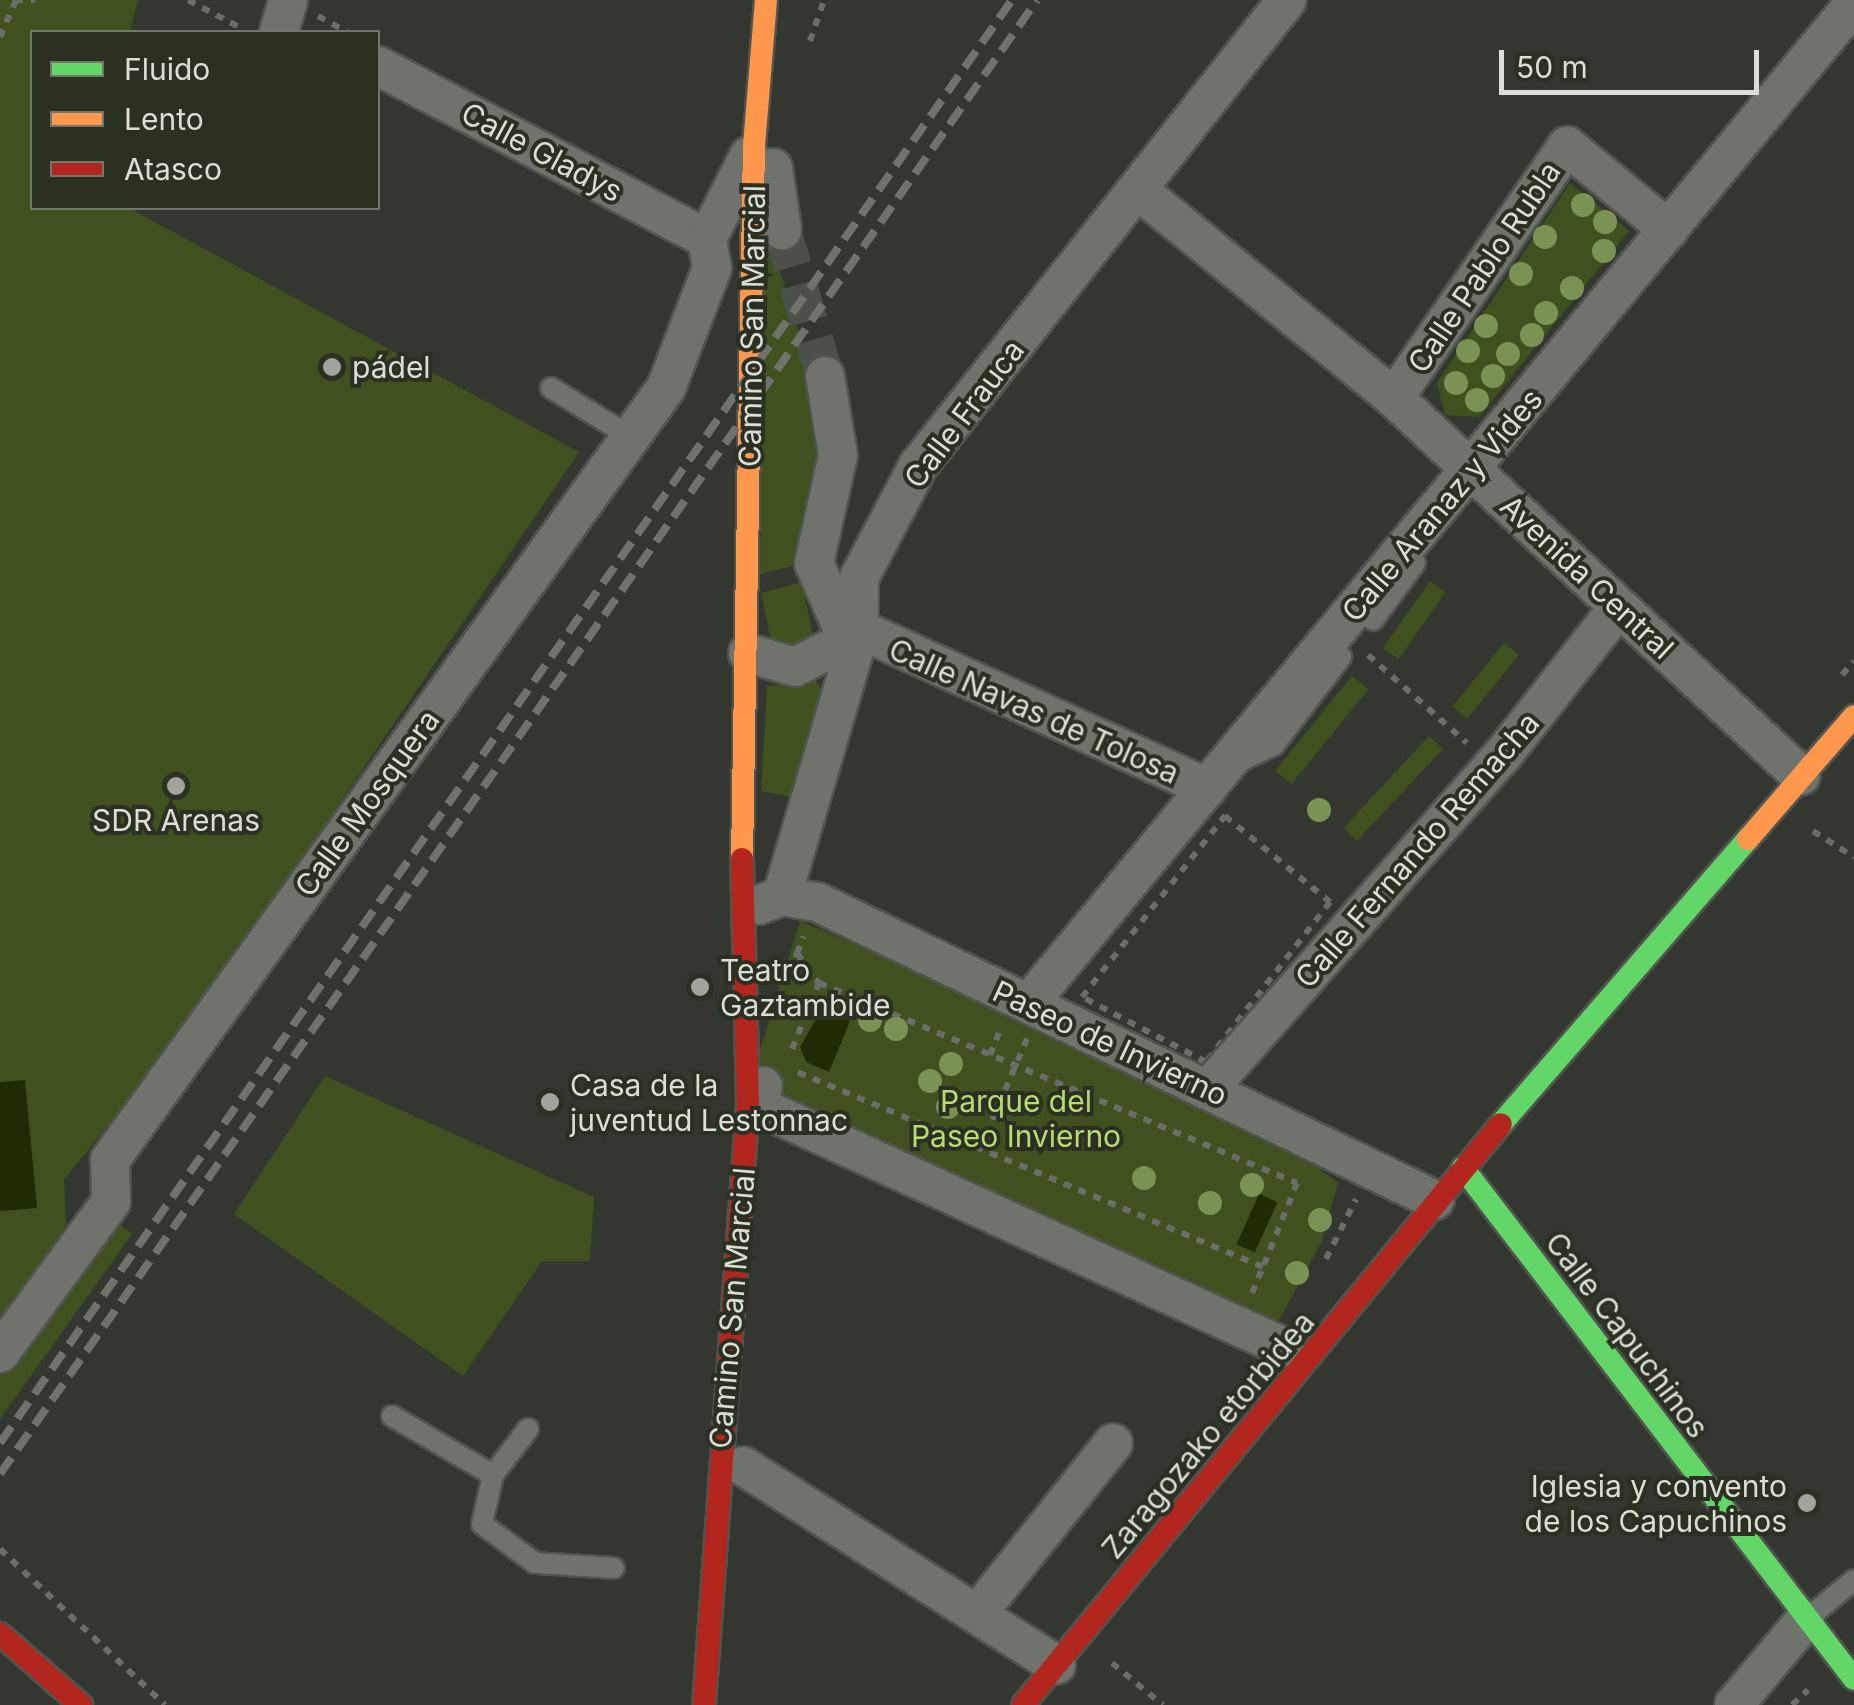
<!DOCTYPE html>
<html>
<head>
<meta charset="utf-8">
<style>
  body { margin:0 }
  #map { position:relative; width:1854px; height:1705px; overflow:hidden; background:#343630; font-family:Inter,sans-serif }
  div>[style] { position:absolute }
  .green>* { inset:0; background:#40511f; transform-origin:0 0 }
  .water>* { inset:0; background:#1f2b04; transform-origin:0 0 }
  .street-tunnel>* { height:38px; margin-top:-19px; transform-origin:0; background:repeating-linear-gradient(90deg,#4d4f49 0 38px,transparent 0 57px) }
  .path>* { height:6px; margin-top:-3px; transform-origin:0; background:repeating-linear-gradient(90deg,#6b6d68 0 8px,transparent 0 16px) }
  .roads { filter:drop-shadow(2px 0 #51544e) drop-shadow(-2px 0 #51544e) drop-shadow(0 2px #51544e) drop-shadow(0 -2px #51544e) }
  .lane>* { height:20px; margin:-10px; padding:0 10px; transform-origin:10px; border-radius:10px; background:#70726c }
  .street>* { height:38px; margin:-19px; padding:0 19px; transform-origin:19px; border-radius:19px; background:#70726c }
  .fast>* { height:22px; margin:-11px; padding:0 11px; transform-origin:11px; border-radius:11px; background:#63d668 }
  .slow>* { height:22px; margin:-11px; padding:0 11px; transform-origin:11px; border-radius:11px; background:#ff974d }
  .jam>* { height:22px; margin:-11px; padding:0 11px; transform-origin:11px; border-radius:11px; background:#b3261e }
  .rail>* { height:8px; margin-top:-4px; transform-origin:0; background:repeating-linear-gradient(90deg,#70726c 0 20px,transparent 0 30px) }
  .trees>* { width:24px; height:24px; margin:-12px; border-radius:50%; background:#7c9154 }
  .dots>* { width:28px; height:28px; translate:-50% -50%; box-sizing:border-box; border:5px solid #2b3023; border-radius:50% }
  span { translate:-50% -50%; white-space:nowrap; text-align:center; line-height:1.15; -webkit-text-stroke:8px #2b3023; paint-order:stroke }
  .street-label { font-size:30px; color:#dbded6 }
  .poi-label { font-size:30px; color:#dbded6 }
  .left { translate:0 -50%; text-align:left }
  .right { translate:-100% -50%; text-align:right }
  .park-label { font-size:30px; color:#b6dc72 }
  .legend { position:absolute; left:30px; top:30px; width:350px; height:180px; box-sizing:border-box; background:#2b3023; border:2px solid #71766b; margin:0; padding:12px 18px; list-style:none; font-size:30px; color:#dbded6 }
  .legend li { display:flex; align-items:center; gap:20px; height:50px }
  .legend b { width:50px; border:2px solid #71766b }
  .scale { position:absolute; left:1499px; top:50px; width:260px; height:45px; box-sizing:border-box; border:5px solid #dbded6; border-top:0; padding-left:12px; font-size:30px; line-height:35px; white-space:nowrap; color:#dbded6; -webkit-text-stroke:8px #2b3023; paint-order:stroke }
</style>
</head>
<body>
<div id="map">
  <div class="green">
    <div style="clip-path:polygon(0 0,138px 0,130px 32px,32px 32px,32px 208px,129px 208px,579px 452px,179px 1039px,64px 1179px,66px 1225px,0 1329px)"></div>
    <div style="clip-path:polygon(1570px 183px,1629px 231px,1479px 417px,1445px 415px,1437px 383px)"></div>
    <div style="clip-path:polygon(764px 219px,826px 422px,801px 564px,760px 574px)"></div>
    <div style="left:1430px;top:581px;width:19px;height:82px;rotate:35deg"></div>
    <div style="clip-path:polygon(802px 582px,813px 636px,775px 660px,761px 593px)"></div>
    <div style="left:1504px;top:643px;width:19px;height:82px;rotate:39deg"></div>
    <div style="left:1352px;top:676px;width:21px;height:122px;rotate:39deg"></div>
    <div style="clip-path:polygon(815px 680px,821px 689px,798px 798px,761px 791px,767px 686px)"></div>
    <div style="left:1429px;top:736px;width:19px;height:126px;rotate:43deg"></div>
    <div style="clip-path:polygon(800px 921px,1031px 1017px,1297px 1152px,1338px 1183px,1321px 1243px,1277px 1324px,743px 1105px)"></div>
    <div style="clip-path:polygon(325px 1076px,594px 1197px,590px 1261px,542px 1261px,463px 1376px,234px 1214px)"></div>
    <div style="clip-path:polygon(88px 1200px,132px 1234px,0 1419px,0 1342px)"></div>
  </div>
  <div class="water">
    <div style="clip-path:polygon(820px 1012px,850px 1021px,829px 1072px,806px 1062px,800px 1047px)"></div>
    <div style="clip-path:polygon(25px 1080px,37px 1208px,0 1211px,0 1082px)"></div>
    <div style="left:1259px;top:1194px;width:20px;height:55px;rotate:24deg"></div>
  </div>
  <div class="street-tunnel">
    <div style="left:782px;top:230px;width:152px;rotate:73.6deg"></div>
  </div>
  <div class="path">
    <div style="left:15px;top:0;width:20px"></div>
    <div style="left:188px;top:0;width:64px;rotate:27.8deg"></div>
    <div style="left:318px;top:16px;width:33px;rotate:29deg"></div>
    <div style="left:0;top:37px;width:40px;rotate:-66.6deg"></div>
    <div style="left:810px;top:41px;width:43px;rotate:-71.1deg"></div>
    <div style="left:1368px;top:655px;width:132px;rotate:41.6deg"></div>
    <div style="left:1842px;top:675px;width:18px;rotate:-49deg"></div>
    <div style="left:1225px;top:816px;width:136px;rotate:39.3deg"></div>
    <div style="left:1330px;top:902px;width:202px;rotate:127.8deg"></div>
    <div style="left:1206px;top:1062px;width:140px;rotate:-152.3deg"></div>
    <div style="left:1082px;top:997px;width:231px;rotate:-51.7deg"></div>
    <div style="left:1813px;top:831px;width:49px;rotate:32.4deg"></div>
    <div style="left:797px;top:953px;width:18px;rotate:-68deg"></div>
    <div style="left:792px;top:973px;width:21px;rotate:-76deg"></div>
    <div style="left:797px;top:953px;width:37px;rotate:54deg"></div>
    <div style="left:792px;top:1049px;width:71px;rotate:-67.8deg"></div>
    <div style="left:819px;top:983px;width:518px;rotate:22.7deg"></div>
    <div style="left:1297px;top:1183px;width:91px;rotate:112deg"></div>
    <div style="left:1263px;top:1267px;width:507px;rotate:-157.28deg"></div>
    <div style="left:990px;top:1055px;width:29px;rotate:-68deg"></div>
    <div style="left:980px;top:1149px;width:120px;rotate:-66.9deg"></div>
    <div style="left:1326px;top:1259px;width:67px;rotate:-63.4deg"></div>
    <div style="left:1252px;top:1293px;width:28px;rotate:-67deg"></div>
    <div style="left:0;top:1549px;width:227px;rotate:43.4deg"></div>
    <div style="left:1112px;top:1663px;width:66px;rotate:39.5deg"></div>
    <div style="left:1792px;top:1705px;width:22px;rotate:-43deg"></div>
  </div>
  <div class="roads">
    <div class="lane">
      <div style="left:551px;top:388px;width:94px;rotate:31.5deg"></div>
      <div style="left:1373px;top:620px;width:71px;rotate:-53.6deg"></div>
      <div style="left:1232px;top:765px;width:47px;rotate:-25.5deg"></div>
      <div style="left:1274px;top:745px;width:111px;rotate:-52.7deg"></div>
      <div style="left:392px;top:1416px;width:117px;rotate:30.3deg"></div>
      <div style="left:493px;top:1475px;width:50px;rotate:102.7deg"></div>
      <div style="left:482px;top:1524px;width:66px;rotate:36.3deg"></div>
      <div style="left:535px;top:1563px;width:79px;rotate:3.6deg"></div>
      <div style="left:493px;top:1475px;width:58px;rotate:-52.7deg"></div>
      <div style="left:1809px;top:1617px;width:58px;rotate:-39.4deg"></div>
    </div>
    <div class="street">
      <div style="left:279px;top:32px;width:33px;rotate:-74deg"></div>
      <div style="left:378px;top:66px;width:372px;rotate:27.7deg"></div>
      <div style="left:773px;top:168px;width:63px;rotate:81.7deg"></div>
      <div style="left:1138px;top:190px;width:330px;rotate:39.1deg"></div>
      <div style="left:1394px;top:398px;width:555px;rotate:42.88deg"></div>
      <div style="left:707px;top:239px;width:93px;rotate:-63.2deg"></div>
      <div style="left:825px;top:376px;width:80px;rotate:80.7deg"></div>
      <div style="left:838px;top:455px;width:111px;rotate:102.5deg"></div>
      <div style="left:814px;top:563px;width:62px;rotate:66.3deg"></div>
      <div style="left:839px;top:620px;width:405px;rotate:24.5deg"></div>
      <div style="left:1394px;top:398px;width:306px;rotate:-55.5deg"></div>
      <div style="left:1567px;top:146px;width:132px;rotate:39.5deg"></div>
      <div style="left:748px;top:653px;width:49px;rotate:16.6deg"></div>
      <div style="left:795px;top:667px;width:72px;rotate:-27.3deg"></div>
      <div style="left:782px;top:896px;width:273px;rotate:-73.6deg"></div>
      <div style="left:859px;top:634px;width:56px;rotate:-90deg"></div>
      <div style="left:859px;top:578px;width:127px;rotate:-62.2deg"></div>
      <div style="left:918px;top:466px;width:594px;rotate:-51.63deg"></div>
      <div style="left:759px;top:905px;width:25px;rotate:-21deg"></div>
      <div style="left:782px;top:896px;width:36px;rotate:10deg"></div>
      <div style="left:817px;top:902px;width:686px;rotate:25.74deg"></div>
      <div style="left:1029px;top:1003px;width:1296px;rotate:-50.45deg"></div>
      <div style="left:763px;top:1086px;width:21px;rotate:104deg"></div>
      <div style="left:758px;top:1106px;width:579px;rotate:24.62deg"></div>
      <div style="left:1208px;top:1089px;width:444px;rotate:-48.6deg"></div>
      <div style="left:1502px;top:756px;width:189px;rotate:-51.9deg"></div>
      <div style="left:0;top:1353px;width:187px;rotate:-53.7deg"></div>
      <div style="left:111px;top:1202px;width:42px;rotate:-91.4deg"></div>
      <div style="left:110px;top:1160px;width:951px;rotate:-54.24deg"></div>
      <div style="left:666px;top:388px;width:129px;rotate:-69deg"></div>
      <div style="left:712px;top:268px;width:29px;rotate:-100deg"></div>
      <div style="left:743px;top:1466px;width:371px;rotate:32.4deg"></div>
      <div style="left:978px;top:1613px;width:217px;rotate:-51.5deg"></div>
      <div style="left:1734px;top:1705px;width:111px;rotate:-50.1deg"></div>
    </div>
    <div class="fast">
      <div style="left:1501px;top:1124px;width:377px;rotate:-49.1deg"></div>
      <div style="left:1463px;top:1168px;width:643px;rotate:52.58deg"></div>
    </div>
    <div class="slow">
      <div style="left:1748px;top:839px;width:162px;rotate:-49.2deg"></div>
      <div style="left:742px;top:859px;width:713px;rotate:-89.04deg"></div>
      <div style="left:754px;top:146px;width:146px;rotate:-85.3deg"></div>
    </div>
    <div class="jam">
      <div style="left:0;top:1634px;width:108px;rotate:41.2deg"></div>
      <div style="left:704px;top:1705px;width:603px;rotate:-85.81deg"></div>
      <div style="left:748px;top:1104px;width:245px;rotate:-91.4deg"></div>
      <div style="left:1023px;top:1705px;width:752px;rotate:-50.56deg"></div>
    </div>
  </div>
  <div class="rail">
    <div style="left:0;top:1443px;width:1762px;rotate:-54.96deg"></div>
    <div style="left:0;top:1474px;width:1802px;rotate:-54.87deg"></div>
  </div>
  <div class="trees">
    <div style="left:1583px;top:205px"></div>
    <div style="left:1605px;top:222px"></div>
    <div style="left:1545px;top:237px"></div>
    <div style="left:1604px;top:251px"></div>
    <div style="left:1521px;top:274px"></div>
    <div style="left:1572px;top:288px"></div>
    <div style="left:1546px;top:313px"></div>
    <div style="left:1486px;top:326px"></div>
    <div style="left:1532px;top:335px"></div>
    <div style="left:1468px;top:351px"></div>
    <div style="left:1508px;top:354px"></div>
    <div style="left:1493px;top:376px"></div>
    <div style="left:1456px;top:383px"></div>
    <div style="left:1477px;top:400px"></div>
    <div style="left:1319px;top:810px"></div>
    <div style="left:870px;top:1020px"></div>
    <div style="left:896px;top:1029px"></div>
    <div style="left:951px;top:1064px"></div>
    <div style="left:930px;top:1081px"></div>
    <div style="left:948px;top:1107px"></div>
    <div style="left:1144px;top:1178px"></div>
    <div style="left:1252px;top:1185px"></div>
    <div style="left:1210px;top:1203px"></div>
    <div style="left:1320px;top:1220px"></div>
    <div style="left:1297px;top:1273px"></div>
  </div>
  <div class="dots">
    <div style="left:332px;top:367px;background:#a1a39c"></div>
    <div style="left:176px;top:786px;background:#a1a39c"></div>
    <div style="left:700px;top:987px;background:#a1a39c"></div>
    <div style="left:550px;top:1102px;background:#a1a39c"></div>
    <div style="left:1807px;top:1503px;background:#a1a39c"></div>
  </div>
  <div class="street-label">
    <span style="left:542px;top:152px;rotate:28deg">Calle Gladys</span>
    <span style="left:1484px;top:267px;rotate:-56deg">Calle Pablo Rubla</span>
    <span style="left:752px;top:326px;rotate:-89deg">Camino San Marcial</span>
    <span style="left:964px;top:414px;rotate:-53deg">Calle Frauca</span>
    <span style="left:1442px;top:505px;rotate:-50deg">Calle Aranaz y Vides</span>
    <span style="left:1587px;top:577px;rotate:43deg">Avenida Central</span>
    <span style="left:1034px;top:711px;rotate:24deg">Calle Navas de Tolosa</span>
    <span style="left:367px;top:803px;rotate:-54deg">Calle Mosquera</span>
    <span style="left:1417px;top:850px;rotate:-49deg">Calle Fernando Remacha</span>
    <span style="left:1110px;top:1043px;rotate:25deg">Paseo de Invierno</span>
    <span style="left:732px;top:1308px;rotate:-85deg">Camino San Marcial</span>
    <span style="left:1627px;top:1335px;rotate:53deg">Calle Capuchinos</span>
    <span style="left:1208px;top:1435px;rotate:-50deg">Zaragozako etorbidea</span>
  </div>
  <div class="poi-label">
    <span class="left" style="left:352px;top:367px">pádel</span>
    <span style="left:176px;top:820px">SDR Arenas</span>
    <span class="left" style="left:720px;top:987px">Teatro<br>Gaztambide</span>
    <span class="left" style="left:570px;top:1102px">Casa de la<br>juventud Lestonnac</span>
    <span class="right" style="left:1787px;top:1503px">Iglesia y convento<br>de los Capuchinos</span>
  </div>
  <div class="park-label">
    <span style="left:1016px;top:1118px">Parque del<br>Paseo Invierno</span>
  </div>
  <ul class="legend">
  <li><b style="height:12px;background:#63d668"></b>Fluido</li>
  <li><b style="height:12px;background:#ff974d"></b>Lento</li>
  <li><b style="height:12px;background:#b3261e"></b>Atasco</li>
  </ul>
  <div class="scale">50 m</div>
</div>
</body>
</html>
